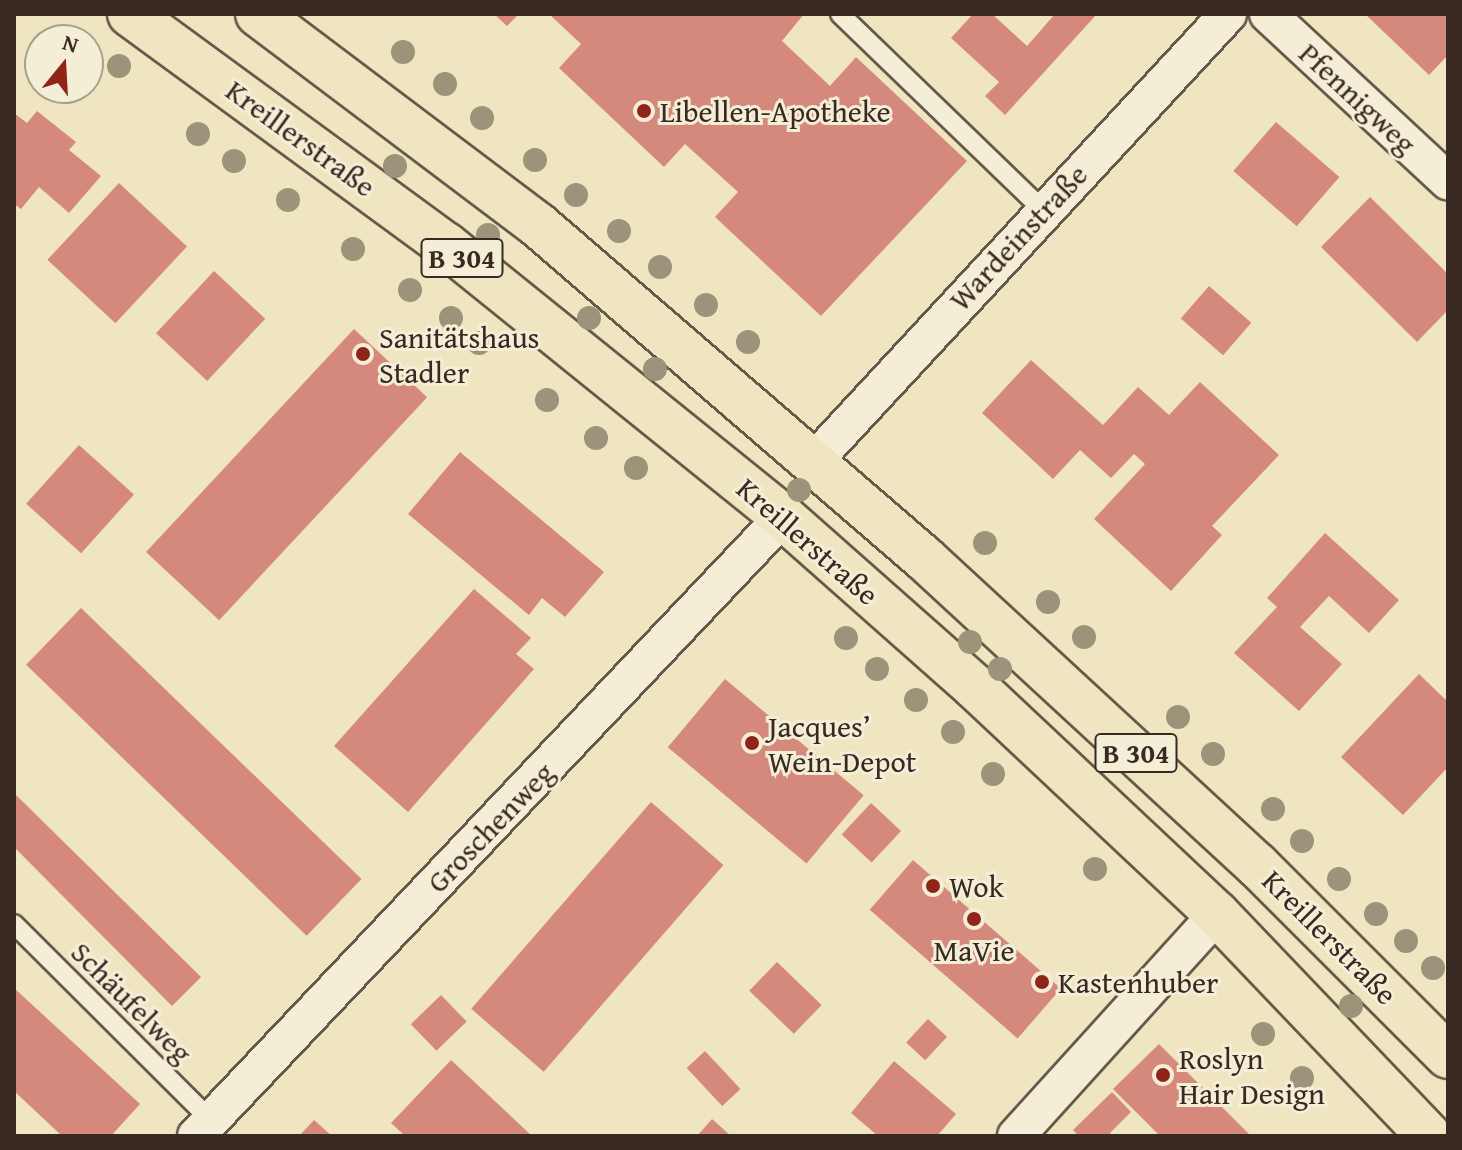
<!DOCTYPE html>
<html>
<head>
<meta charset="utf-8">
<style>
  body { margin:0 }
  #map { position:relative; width:1462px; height:1150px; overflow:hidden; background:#efe5c1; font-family:"Gentium Book Plus",serif }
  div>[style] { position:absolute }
  .building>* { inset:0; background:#d5897c; transform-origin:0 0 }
  .roads { filter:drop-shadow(2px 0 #66594a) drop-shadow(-2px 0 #66594a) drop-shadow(0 2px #66594a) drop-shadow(0 -2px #66594a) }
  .lane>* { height:18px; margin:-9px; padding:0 9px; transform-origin:9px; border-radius:9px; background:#f5eed7 }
  .street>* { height:36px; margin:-18px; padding:0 18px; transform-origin:18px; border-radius:18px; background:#f5eed7 }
  .primary>* { height:44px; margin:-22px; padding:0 22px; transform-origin:22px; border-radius:22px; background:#efe5c1 }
  .trees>* { width:24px; height:24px; margin:-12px; border-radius:50%; background:#9b947a }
  .dots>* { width:22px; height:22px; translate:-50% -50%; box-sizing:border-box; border:4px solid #f5eed7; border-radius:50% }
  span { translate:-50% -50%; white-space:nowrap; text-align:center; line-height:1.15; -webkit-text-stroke:6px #f5eed7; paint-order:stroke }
  .shield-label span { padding:2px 6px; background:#f5eed7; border:2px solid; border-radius:6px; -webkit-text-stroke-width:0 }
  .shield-label { font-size:28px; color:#382a23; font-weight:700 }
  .street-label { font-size:30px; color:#382a23 }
  .poi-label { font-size:30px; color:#382a23 }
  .left { translate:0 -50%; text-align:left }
  .frame { position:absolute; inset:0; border:16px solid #382a23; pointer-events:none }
  .north { position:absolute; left:24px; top:24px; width:80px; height:80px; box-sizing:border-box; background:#f5eed7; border:2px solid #a9a08f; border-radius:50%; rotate:18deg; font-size:22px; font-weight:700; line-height:32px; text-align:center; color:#382a23 }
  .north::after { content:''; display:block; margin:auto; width:28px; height:36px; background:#8f2418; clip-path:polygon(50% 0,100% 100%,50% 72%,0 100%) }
</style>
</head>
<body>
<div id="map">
  <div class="building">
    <div style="clip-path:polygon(494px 14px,519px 14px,507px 26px)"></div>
    <div style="clip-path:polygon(549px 14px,804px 14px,782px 41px,830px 86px,856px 57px,967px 161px,821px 316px,715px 217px,738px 192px,685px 144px,664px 167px,559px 68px,581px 44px)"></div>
    <div style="clip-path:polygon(973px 14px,992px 14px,1027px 46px,1055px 14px,1097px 14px,1005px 115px,985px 96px,999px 82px,951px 38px)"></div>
    <div style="clip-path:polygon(1365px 14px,1448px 14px,1448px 55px,1429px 75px)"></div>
    <div style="clip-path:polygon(37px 111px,76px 142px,69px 150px,101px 176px,69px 213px,39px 187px,21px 209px,14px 204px,14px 113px,27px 123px)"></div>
    <div style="left:1276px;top:122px;width:84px;height:65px;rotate:41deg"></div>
    <div style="left:119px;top:183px;width:93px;height:105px;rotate:43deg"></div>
    <div style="clip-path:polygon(1370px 197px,1448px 274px,1448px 310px,1417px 342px,1321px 247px)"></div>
    <div style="left:214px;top:271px;width:70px;height:85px;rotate:43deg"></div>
    <div style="left:1209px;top:286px;width:56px;height:43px;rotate:41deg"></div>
    <div style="left:354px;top:329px;width:100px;height:305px;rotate:43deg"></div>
    <div style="clip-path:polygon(1031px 360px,1103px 425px,1138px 387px,1169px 415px,1200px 382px,1279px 455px,1212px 526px,1222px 535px,1171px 591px,1094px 519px,1145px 464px,1134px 454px,1111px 478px,1080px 450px,1053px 479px,982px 413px)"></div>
    <div style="left:79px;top:445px;width:74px;height:79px;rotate:42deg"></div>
    <div style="clip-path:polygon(460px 452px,604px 572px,565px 617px,542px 598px,529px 615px,408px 514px)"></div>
    <div style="clip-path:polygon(1325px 533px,1399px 600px,1369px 633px,1329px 596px,1300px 627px,1342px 664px,1299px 711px,1234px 653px,1277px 607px,1267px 598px)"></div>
    <div style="clip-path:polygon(474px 589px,531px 638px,516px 654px,534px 669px,408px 812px,334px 746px)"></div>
    <div style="left:81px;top:608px;width:390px;height:79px;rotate:44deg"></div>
    <div style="clip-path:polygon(1419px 674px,1448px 702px,1448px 767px,1403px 815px,1341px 757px)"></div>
    <div style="left:725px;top:679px;width:181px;height:89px;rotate:40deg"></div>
    <div style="clip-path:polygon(14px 793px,201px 977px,172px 1006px,14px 847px)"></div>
    <div style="left:651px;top:802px;width:96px;height:274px;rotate:41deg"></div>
    <div style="left:871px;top:803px;width:41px;height:43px;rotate:43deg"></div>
    <div style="left:913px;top:860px;width:196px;height:66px;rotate:41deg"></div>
    <div style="left:777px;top:962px;width:62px;height:40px;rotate:44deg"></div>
    <div style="clip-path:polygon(14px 988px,140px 1104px,111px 1136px,62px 1136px,14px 1091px)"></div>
    <div style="left:441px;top:995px;width:37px;height:42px;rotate:46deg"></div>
    <div style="left:928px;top:1019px;width:26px;height:32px;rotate:43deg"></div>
    <div style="clip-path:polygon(1159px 1044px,1251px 1136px,1160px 1136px,1113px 1089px)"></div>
    <div style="left:705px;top:1051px;width:52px;height:25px;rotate:47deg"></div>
    <div style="clip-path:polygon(451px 1060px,532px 1136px,405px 1136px,391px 1123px)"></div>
    <div style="clip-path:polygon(894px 1061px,956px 1114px,937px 1136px,878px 1136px,851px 1113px)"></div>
    <div style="clip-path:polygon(1112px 1092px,1131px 1112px,1110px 1133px,1113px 1136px,1079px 1136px,1073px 1130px)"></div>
    <div style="clip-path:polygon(712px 1119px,731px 1136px,697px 1136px)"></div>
    <div style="clip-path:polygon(314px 1120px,332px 1136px,299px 1136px)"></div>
  </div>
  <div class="roads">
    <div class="lane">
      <div style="left:840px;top:14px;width:284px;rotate:44deg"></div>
      <div style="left:14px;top:924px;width:278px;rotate:44.9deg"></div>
    </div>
    <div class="street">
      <div style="left:1268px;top:14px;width:246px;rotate:42.9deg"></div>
      <div style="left:812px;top:463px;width:612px;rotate:-47.18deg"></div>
      <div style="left:196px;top:1136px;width:853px;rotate:-46.52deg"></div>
      <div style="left:1016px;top:1136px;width:299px;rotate:-47.8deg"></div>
    </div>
    <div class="primary">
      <div style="left:130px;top:14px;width:391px;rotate:36.2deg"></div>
      <div style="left:446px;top:245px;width:433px;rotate:38.9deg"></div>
      <div style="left:783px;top:517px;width:256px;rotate:41.5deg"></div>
      <div style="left:975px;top:687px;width:332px;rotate:43.2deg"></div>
      <div style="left:1217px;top:914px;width:307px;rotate:46.3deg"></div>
      <div style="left:258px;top:14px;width:351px;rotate:37deg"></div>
      <div style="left:538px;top:225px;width:511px;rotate:40.8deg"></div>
      <div style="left:925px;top:559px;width:452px;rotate:42.7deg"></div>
      <div style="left:1257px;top:865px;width:270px;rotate:45deg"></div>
    </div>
  </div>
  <div class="trees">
    <div style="left:403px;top:52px"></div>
    <div style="left:119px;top:66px"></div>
    <div style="left:445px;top:84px"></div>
    <div style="left:482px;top:118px"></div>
    <div style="left:198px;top:134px"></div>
    <div style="left:535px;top:160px"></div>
    <div style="left:234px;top:161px"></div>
    <div style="left:395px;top:166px"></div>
    <div style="left:576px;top:195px"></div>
    <div style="left:288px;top:200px"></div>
    <div style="left:619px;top:231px"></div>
    <div style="left:488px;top:235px"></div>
    <div style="left:353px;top:249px"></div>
    <div style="left:660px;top:267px"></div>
    <div style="left:410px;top:290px"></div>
    <div style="left:706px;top:305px"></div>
    <div style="left:451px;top:318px"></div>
    <div style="left:589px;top:318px"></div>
    <div style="left:748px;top:342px"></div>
    <div style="left:479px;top:343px"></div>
    <div style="left:655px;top:369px"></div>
    <div style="left:547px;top:400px"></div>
    <div style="left:596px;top:438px"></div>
    <div style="left:636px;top:468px"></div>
    <div style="left:799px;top:490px"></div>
    <div style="left:985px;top:543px"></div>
    <div style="left:1048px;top:602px"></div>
    <div style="left:1084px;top:637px"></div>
    <div style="left:846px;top:638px"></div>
    <div style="left:970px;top:642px"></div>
    <div style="left:877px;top:669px"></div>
    <div style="left:1000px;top:669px"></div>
    <div style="left:916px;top:700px"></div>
    <div style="left:1178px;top:717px"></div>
    <div style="left:953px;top:732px"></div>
    <div style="left:1213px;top:754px"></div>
    <div style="left:993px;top:774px"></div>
    <div style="left:1273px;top:809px"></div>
    <div style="left:1302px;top:841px"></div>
    <div style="left:1095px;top:869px"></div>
    <div style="left:1339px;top:879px"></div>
    <div style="left:1376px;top:914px"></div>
    <div style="left:1406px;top:941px"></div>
    <div style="left:1433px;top:968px"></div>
    <div style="left:1351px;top:1006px"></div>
    <div style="left:1263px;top:1034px"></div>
    <div style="left:1302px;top:1078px"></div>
  </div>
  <div class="dots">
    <div style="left:644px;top:111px;background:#8f2418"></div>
    <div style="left:363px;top:354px;background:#8f2418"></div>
    <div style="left:752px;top:743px;background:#8f2418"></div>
    <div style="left:933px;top:886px;background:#8f2418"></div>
    <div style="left:974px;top:919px;background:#8f2418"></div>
    <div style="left:1042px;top:982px;background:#8f2418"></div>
    <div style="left:1163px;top:1075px;background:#8f2418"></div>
  </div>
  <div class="shield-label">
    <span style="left:462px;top:258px">B 304</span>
    <span style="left:1136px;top:753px">B 304</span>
  </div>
  <div class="street-label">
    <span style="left:1358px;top:98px;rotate:43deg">Pfennigweg</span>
    <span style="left:301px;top:138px;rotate:36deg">Kreillerstraße</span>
    <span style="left:1018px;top:237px;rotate:-47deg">Wardeinstraße</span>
    <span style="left:808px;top:541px;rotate:41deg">Kreillerstraße</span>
    <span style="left:490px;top:827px;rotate:-46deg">Groschenweg</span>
    <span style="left:1330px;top:937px;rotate:45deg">Kreillerstraße</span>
    <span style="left:132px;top:1002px;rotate:45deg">Schäufelweg</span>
  </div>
  <div class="poi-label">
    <span class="left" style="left:660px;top:111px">Libellen-Apotheke</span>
    <span class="left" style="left:379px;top:354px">Sanitätshaus<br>Stadler</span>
    <span class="left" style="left:768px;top:743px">Jacques’<br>Wein-Depot</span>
    <span class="left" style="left:949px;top:886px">Wok</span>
    <span style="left:974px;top:950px">MaVie</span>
    <span class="left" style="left:1058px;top:982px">Kastenhuber</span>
    <span class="left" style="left:1179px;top:1075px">Roslyn<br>Hair Design</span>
  </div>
  <div class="frame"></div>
  <div class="north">N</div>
</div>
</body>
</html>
